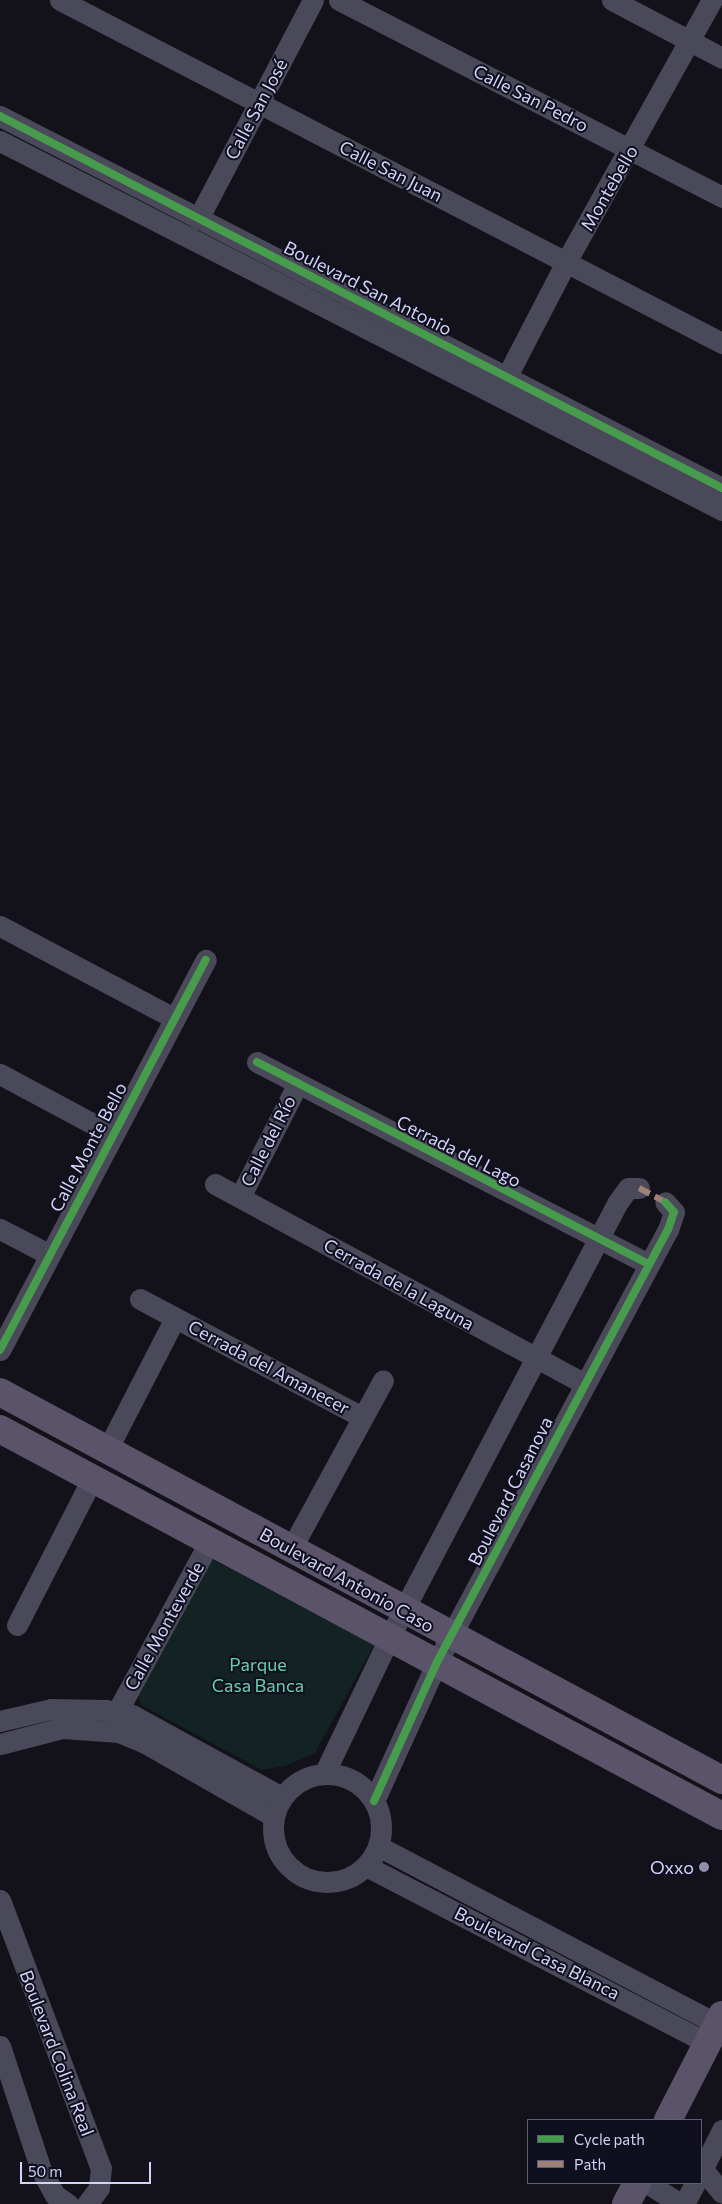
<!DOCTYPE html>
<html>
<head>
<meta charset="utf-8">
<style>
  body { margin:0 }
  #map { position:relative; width:722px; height:2204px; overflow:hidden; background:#13121a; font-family:Commissioner,sans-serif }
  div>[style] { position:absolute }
  .green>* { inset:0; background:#132323 }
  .minor>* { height:21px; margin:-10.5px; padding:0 10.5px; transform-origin:10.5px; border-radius:10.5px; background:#494959 }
  .minor>.ring { margin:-10.5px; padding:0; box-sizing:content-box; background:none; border:21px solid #494959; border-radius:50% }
  .major>* { height:28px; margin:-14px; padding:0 14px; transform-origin:14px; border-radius:14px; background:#5a536a }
  .quiet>* { height:6px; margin-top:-3px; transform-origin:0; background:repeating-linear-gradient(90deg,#9e8076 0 12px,transparent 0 18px) }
  .cycleway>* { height:8px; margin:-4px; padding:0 4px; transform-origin:4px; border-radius:4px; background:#469c4c }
  .dots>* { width:14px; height:14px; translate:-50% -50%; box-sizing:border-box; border:2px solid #100f1d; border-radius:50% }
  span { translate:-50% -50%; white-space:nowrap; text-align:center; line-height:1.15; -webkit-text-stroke:4px #100f1d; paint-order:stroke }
  .street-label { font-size:18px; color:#d3d2f9 }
  .park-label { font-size:18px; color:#68ceab }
  .poi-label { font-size:18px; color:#d3d2f9 }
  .right { translate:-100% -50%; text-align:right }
  .legend { position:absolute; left:527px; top:2119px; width:175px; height:65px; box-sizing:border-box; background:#100f1d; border:1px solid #5e5d75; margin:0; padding:6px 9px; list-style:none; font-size:15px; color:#d3d2f9 }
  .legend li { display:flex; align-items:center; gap:10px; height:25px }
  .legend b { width:25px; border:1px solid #5e5d75 }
  .scale { position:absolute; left:20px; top:2162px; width:131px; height:22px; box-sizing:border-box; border:2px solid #d3d2f9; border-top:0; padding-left:6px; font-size:15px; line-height:18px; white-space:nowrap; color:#d3d2f9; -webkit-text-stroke:4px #100f1d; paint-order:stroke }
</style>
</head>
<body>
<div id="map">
  <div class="green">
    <div style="clip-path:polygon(207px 1557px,374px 1645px,315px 1753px,285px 1766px,262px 1770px,141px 1705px,136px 1686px)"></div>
  </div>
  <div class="minor">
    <div style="left:60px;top:0;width:746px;rotate:27.39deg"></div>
    <div style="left:339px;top:0;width:431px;rotate:27.2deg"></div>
    <div style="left:612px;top:0;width:124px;rotate:27.8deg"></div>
    <div style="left:0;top:116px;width:812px;rotate:27.26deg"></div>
    <div style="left:0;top:141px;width:811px;rotate:27.07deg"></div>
    <div style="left:198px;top:219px;width:247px;rotate:-62.3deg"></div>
    <div style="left:507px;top:376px;width:128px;rotate:-62.6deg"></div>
    <div style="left:566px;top:262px;width:300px;rotate:-60.9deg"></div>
    <div style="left:0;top:926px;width:197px;rotate:27.9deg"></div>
    <div style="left:257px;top:1062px;width:440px;rotate:27.3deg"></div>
    <div style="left:0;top:1074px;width:127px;rotate:28.2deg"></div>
    <div style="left:215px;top:1184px;width:418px;rotate:28.4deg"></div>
    <div style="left:240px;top:1197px;width:126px;rotate:-63deg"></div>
    <div style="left:0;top:1229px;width:54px;rotate:27.5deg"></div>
    <div style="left:140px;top:1299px;width:251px;rotate:28deg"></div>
    <div style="left:0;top:1350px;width:441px;rotate:-62.2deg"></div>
    <div style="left:108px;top:1448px;width:146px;rotate:-62.7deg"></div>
    <div style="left:291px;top:1549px;width:192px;rotate:-61.4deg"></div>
    <div style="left:17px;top:1625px;width:164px;rotate:-62.8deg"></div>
    <div style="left:117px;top:1712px;width:197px;rotate:-61.5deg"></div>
    <div style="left:0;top:1721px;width:52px;rotate:-13.2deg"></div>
    <div style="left:51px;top:1709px;width:55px;rotate:1deg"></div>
    <div style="left:106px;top:1710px;width:26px;rotate:11deg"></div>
    <div style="left:132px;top:1715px;width:171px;rotate:28.7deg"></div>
    <div style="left:0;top:1744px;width:64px;rotate:-14.5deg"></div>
    <div style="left:62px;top:1728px;width:57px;rotate:4deg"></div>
    <div style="left:119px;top:1732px;width:28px;rotate:23deg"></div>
    <div style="left:145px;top:1743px;width:147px;rotate:29.7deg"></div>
    <div class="ring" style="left:273px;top:1774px;width:87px;height:87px"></div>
    <div style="left:324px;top:1774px;width:153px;rotate:-64.4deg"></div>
    <div style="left:390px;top:1636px;width:490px;rotate:-62.3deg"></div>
    <div style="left:618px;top:1202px;width:17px;rotate:-54deg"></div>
    <div style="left:628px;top:1188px;width:11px"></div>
    <div style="left:374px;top:1801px;width:153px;rotate:-65.6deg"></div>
    <div style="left:437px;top:1662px;width:490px;rotate:-61.9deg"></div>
    <div style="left:668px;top:1230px;width:19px;rotate:-72deg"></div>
    <div style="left:674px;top:1212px;width:13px;rotate:-132deg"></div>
    <div style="left:378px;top:1846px;width:383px;rotate:27.7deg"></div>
    <div style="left:366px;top:1866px;width:384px;rotate:27.4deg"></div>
    <div style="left:0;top:1900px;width:286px;rotate:69.4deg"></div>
    <div style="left:101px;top:2168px;width:20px;rotate:96deg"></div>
    <div style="left:99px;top:2188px;width:20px;rotate:127deg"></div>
    <div style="left:0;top:2046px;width:131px;rotate:71.7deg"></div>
    <div style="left:41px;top:2170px;width:29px;rotate:61deg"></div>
    <div style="left:55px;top:2195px;width:16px;rotate:35deg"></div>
    <div style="left:701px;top:2167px;width:33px;rotate:51deg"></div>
    <div style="left:701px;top:2172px;width:47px;rotate:-63.4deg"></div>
    <div style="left:647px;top:2183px;width:39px;rotate:32deg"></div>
    <div style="left:684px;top:2204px;width:24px;rotate:-62deg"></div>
  </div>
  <div class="major">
    <div style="left:0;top:1392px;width:820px;rotate:28.25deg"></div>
    <div style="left:0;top:1429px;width:819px;rotate:28.19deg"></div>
    <div style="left:668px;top:2120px;width:118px;rotate:-62.8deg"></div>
    <div style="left:626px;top:2204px;width:24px;rotate:-62deg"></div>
  </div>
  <div class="quiet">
    <div style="left:639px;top:1188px;width:30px;rotate:28deg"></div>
  </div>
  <div class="cycleway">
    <div style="left:0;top:116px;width:812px;rotate:27.26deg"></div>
    <div style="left:257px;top:1062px;width:440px;rotate:27.3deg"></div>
    <div style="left:0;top:1350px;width:441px;rotate:-62.2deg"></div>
    <div style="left:374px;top:1801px;width:153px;rotate:-65.6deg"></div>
    <div style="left:437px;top:1662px;width:490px;rotate:-61.9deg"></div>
    <div style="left:668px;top:1230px;width:19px;rotate:-72deg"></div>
    <div style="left:674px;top:1212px;width:13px;rotate:-132deg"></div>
  </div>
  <div class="dots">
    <div style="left:704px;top:1867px;background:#908fab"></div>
  </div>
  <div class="street-label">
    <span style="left:531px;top:98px;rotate:27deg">Calle San Pedro</span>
    <span style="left:256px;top:109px;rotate:-62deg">Calle San José</span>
    <span style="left:391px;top:171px;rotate:27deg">Calle San Juan</span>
    <span style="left:609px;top:188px;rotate:-60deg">Montebello</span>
    <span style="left:368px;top:288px;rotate:27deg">Boulevard San Antonio</span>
    <span style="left:268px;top:1141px;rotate:-63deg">Calle del Río</span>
    <span style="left:88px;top:1147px;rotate:-62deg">Calle Monte Bello</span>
    <span style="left:459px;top:1151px;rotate:27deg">Cerrada del Lago</span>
    <span style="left:399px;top:1284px;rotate:29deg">Cerrada de la Laguna</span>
    <span style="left:269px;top:1367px;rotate:28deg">Cerrada del Amanecer</span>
    <span style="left:510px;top:1491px;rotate:-63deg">Boulevard Casanova</span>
    <span style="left:347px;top:1580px;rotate:29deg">Boulevard Antonio Caso</span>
    <span style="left:164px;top:1626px;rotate:-61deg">Calle Monteverde</span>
    <span style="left:537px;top:1953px;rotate:27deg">Boulevard Casa Blanca</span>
    <span style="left:57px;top:2053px;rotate:69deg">Boulevard Colina Real</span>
  </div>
  <div class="park-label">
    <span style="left:258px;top:1675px">Parque<br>Casa Banca</span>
  </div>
  <div class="poi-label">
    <span class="right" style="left:694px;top:1867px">Oxxo</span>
  </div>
  <ul class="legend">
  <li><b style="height:6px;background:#469c4c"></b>Cycle path</li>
  <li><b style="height:6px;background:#9e8076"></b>Path</li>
  </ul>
  <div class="scale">50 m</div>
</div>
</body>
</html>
